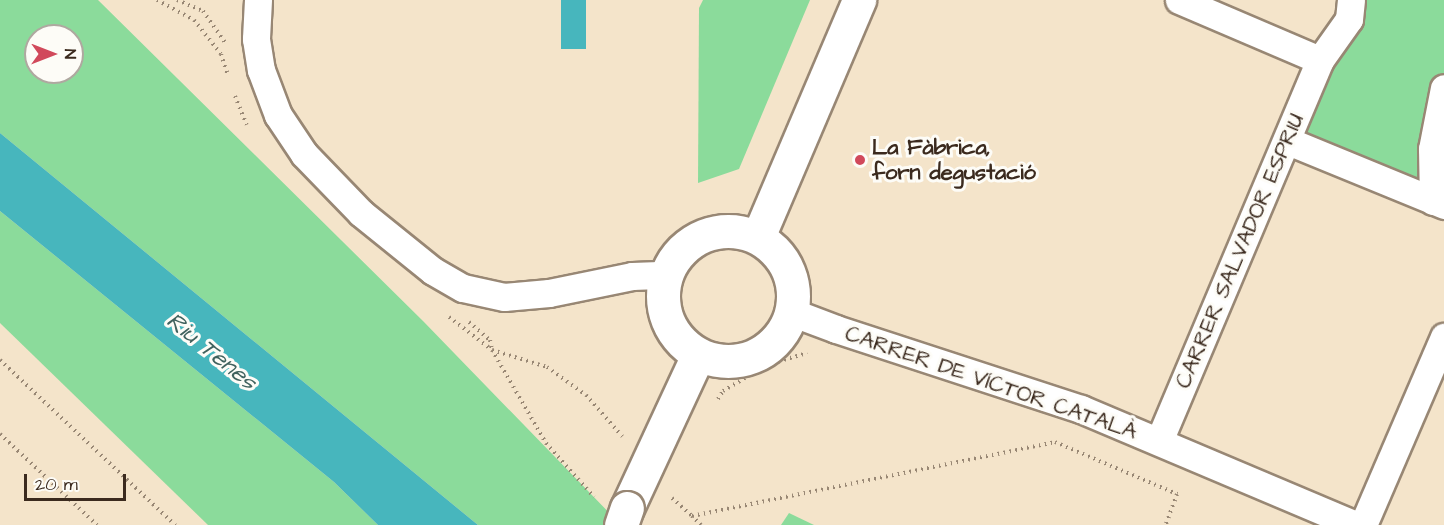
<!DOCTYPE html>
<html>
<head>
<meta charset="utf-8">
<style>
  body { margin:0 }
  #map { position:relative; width:1444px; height:525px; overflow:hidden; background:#f4e4ca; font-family:"Architects Daughter",sans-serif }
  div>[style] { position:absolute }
  .green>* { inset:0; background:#8bdb9b }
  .water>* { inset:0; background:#47b6bd; transform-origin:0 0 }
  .path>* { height:4px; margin-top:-2px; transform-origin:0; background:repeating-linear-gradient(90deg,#988774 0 1.5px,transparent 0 6px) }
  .roads { filter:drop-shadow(2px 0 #988774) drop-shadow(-2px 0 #988774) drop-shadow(0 2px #988774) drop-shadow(0 -2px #988774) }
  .street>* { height:27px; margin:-13.5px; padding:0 13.5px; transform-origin:13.5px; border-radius:13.5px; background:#fff }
  .secondary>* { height:33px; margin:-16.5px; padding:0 16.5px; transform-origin:16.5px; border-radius:16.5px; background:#fff }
  .secondary>.ring { margin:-16.5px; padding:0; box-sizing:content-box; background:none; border:33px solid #fff; border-radius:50% }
  .bridges { filter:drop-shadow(2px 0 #988774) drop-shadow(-2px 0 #988774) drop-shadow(0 2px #988774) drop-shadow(0 -2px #988774) }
  .secondary-bridge>* { height:33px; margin:-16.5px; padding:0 16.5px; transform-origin:16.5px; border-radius:16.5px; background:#fff }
  .dots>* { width:16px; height:16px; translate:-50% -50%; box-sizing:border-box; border:3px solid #fdfcf7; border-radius:50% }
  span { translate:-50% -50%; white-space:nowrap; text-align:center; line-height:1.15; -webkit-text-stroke:6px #fdfcf7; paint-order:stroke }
  .poi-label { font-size:22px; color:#3b2a1e; font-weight:700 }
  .left { translate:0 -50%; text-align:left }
  .street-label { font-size:22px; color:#3b2a1e }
  .water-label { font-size:24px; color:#40625e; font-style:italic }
  .north { position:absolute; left:24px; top:24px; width:60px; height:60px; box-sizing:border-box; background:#fdfcf7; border:2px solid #afa8a0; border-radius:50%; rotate:90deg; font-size:16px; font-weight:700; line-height:24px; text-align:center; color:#3b2a1e }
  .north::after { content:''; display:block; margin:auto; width:21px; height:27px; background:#d1495b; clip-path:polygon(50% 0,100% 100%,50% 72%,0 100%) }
  .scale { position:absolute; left:24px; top:474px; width:102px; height:27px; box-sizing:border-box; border:3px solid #3b2a1e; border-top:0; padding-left:8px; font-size:18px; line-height:21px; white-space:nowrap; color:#3b2a1e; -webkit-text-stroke:4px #fdfcf7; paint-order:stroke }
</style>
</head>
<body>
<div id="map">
  <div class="green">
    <div style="clip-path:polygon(evenodd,0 0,98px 0,423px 321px,621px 525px,478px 525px,0 133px,0 0,36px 36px,72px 36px,72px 72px,36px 72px,36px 36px)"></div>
    <div style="clip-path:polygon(703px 0,810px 0,739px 169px,698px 183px,699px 8px)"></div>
    <div style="clip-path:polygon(1351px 0,1444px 0,1444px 88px,1433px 201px,1288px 141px)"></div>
    <div style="clip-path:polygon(0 211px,334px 482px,378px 525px,208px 525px,0 323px)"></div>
    <div style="clip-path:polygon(789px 513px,814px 525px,781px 525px)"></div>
  </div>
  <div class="water">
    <div style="left:561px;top:0;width:25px;height:49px"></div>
    <div style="clip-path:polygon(0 133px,478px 525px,378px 525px,334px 482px,0 211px)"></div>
  </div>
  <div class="path">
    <div style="left:157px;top:0;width:42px;rotate:28.4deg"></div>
    <div style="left:194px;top:20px;width:43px;rotate:51.5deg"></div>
    <div style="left:221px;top:54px;width:22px;rotate:72deg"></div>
    <div style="left:177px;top:0;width:28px;rotate:23deg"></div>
    <div style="left:203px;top:11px;width:39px;rotate:55deg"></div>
    <div style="left:235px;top:96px;width:31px;rotate:68deg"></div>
    <div style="left:449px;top:317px;width:54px;rotate:37.5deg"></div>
    <div style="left:492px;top:350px;width:58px;rotate:17.2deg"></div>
    <div style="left:547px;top:367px;width:48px;rotate:35.7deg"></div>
    <div style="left:586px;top:395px;width:55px;rotate:48.7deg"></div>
    <div style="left:469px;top:322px;width:28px;rotate:41deg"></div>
    <div style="left:490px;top:340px;width:10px;rotate:79deg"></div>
    <div style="left:492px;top:350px;width:108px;rotate:59.9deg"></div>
    <div style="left:546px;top:443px;width:72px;rotate:48.4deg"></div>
    <div style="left:0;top:360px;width:241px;rotate:43.3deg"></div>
    <div style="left:718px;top:399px;width:9px;rotate:-58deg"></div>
    <div style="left:723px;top:391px;width:51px;rotate:-30.6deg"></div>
    <div style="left:767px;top:365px;width:42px;rotate:-16.7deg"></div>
    <div style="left:0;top:434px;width:133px;rotate:43.2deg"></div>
    <div style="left:672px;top:498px;width:27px;rotate:42deg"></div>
    <div style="left:701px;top:525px;width:13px;rotate:-135deg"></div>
    <div style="left:692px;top:516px;width:370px;rotate:-11.5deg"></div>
    <div style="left:1055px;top:442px;width:133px;rotate:23.1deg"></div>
    <div style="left:1177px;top:494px;width:33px;rotate:110deg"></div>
  </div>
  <div class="roads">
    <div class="street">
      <div style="left:258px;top:0;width:39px;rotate:93deg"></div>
      <div style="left:256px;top:39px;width:31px;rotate:81deg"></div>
      <div style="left:261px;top:70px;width:48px;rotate:69.3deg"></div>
      <div style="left:278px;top:115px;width:47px;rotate:56.3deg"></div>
      <div style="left:304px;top:154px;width:82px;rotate:46deg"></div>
      <div style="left:361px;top:213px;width:92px;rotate:38.9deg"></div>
      <div style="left:433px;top:271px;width:34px;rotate:30deg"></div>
      <div style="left:463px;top:288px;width:42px;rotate:12.4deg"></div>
      <div style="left:504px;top:297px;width:45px;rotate:-5.1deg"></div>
      <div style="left:549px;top:293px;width:85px;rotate:-11.6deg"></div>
      <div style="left:632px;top:276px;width:34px;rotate:-2deg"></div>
      <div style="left:1179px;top:0;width:153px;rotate:23.1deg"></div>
      <div style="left:1288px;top:141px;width:169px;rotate:22.3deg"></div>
      <div style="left:1433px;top:201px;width:52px;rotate:-91.1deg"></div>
      <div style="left:1432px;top:149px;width:62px;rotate:-78.9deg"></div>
      <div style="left:791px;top:312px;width:48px;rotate:20.7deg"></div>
      <div style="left:836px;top:329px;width:258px;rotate:18.1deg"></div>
      <div style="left:1081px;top:409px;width:298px;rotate:22.9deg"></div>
      <div style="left:1159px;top:441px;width:414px;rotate:-67.1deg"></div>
      <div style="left:1320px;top:60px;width:50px;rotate:-54.7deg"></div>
      <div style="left:1349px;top:19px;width:19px;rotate:-84deg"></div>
      <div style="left:1363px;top:525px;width:205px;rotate:-66.7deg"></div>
    </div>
    <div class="secondary">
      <div class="ring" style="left:663px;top:231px;width:97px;height:97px"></div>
      <div style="left:758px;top:237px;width:258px;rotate:-66.9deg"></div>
      <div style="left:627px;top:508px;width:169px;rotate:-65.1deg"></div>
    </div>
  </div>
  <div class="bridges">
    <div class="secondary-bridge">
      <div style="left:621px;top:525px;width:18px;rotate:-71deg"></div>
    </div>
  </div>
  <div class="dots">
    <div style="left:860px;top:160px;background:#d1495b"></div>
  </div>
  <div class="poi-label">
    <span class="left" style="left:872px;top:160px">La Fàbrica,<br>forn degustació</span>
  </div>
  <div class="street-label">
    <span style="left:1240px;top:251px;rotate:-67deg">CARRER SALVADOR ESPRIU</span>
    <span style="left:991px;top:383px;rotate:19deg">CARRER DE VÍCTOR CATALÀ</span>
  </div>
  <div class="water-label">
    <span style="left:211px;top:352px;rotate:39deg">Riu Tenes</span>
  </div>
  <div class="north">N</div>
  <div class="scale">20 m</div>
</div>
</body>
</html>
